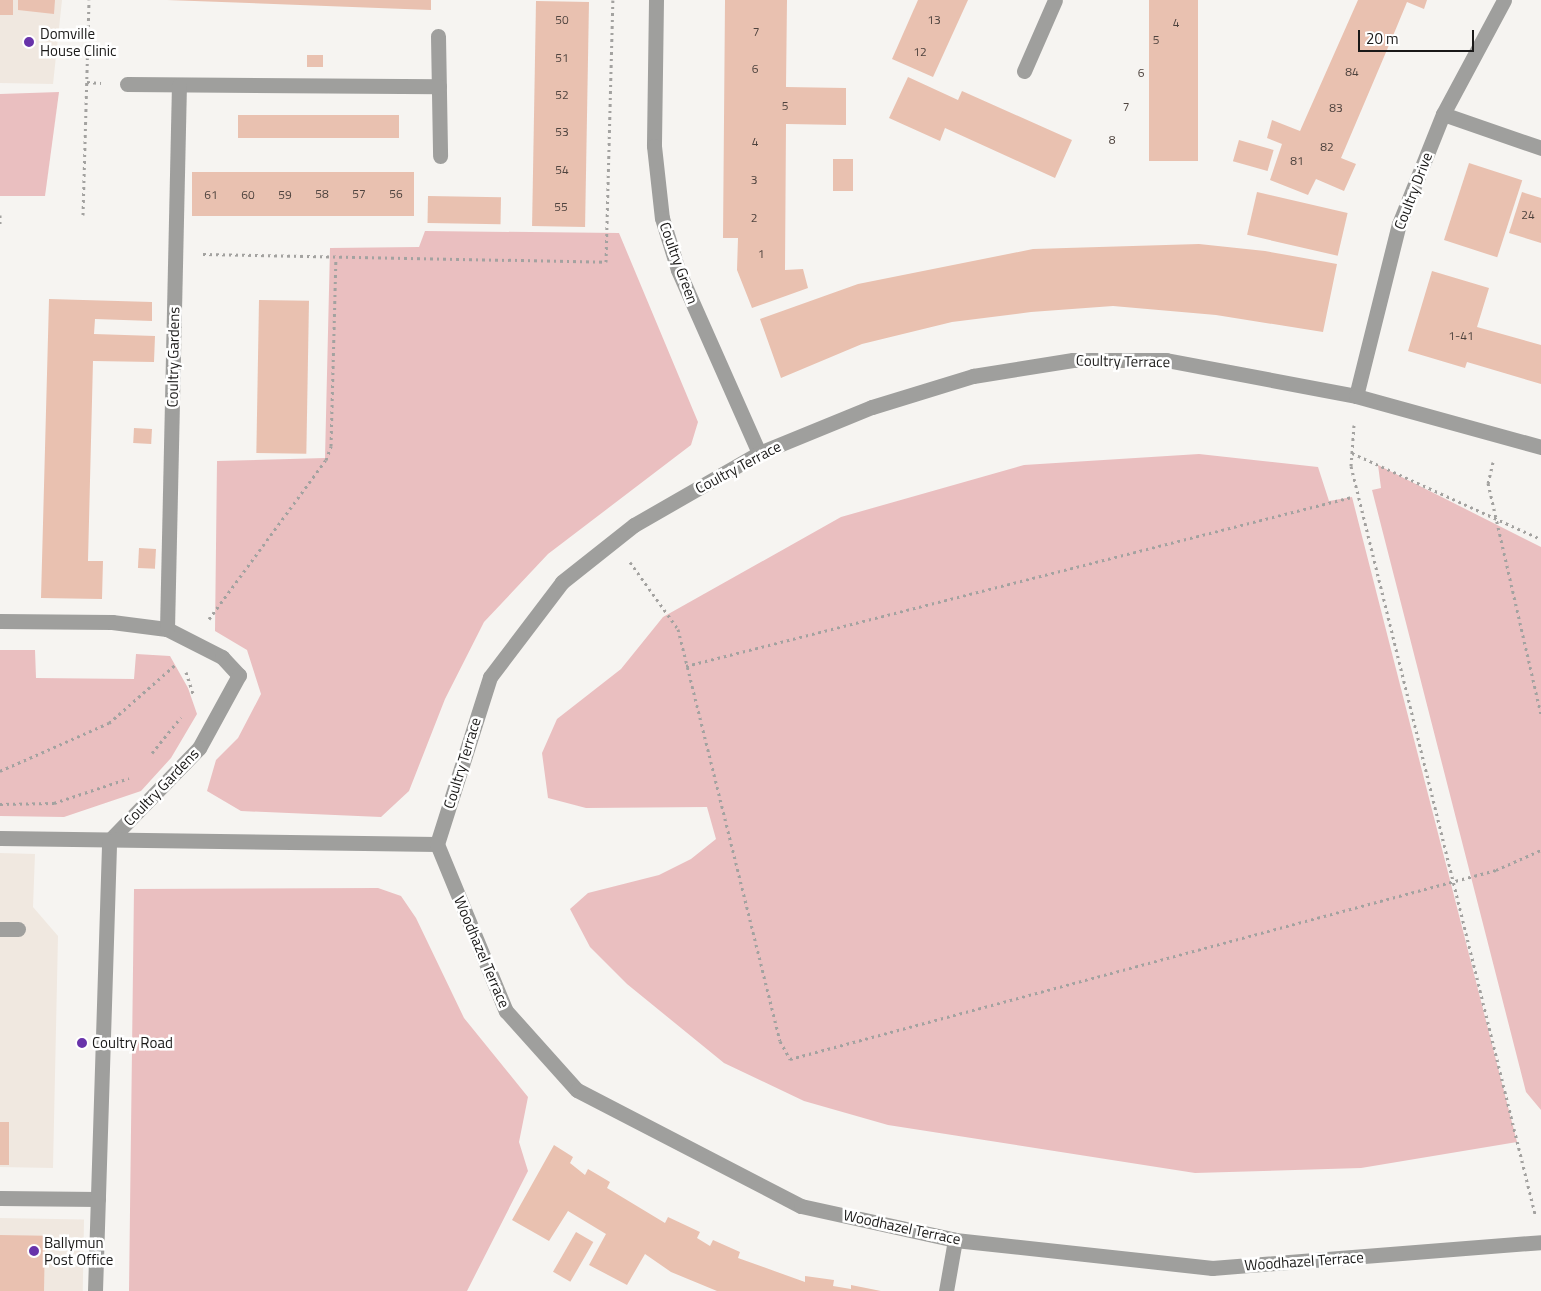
<!DOCTYPE html>
<html>
<head>
<meta charset="utf-8">
<style>
  body { margin:0 }
  #map { position:relative; width:1541px; height:1291px; overflow:hidden; background:#f6f4f1; font-family:"Titillium Web",sans-serif }
  div>[style] { position:absolute }
  .built>* { inset:0; background:#f0e8e0; transform-origin:0 0 }
  .green>* { inset:0; background:#eabfc0 }
  .building>* { inset:0; background:#e9c1b0; transform-origin:0 0 }
  .path>* { height:3px; margin-top:-1.5px; transform-origin:0; background:repeating-linear-gradient(90deg,#a3a2a0 0 2.5px,transparent 0 6.5px) }
  .minor>* { height:15px; margin:-7.5px; padding:0 7.5px; transform-origin:7.5px; border-radius:7.5px; background:#9f9f9d }
  .dots>* { width:14px; height:14px; translate:-50% -50%; box-sizing:border-box; border:2px solid #fff; border-radius:50% }
  span { translate:-50% -50%; white-space:nowrap; text-align:center; line-height:1.15; -webkit-text-stroke:5px #fff; paint-order:stroke }
  .number-label { font-size:12px; color:#4e433e }
  .number-label span { -webkit-text-stroke-width:0 }
  .poi-label { font-size:15px; color:#1a1918 }
  .left { translate:0 -50%; text-align:left }
  .street-label { font-size:15px; color:#1a1918 }
  .scale { position:absolute; left:1358px; top:30px; width:116px; height:22px; box-sizing:border-box; border:2px solid #1a1918; border-top:0; padding-left:6px; font-size:15px; line-height:18px; white-space:nowrap; color:#1a1918; -webkit-text-stroke:4px #fff; paint-order:stroke }
</style>
</head>
<body>
<div id="map">
  <div class="built">
    <div style="clip-path:polygon(0 0,62px 0,53px 84px,0 83px)"></div>
    <div style="clip-path:polygon(0 853px,35px 854px,33px 907px,58px 936px,53px 1168px,0 1167px)"></div>
    <div style="left:0;top:1218px;width:84px;height:73px;rotate:1deg"></div>
  </div>
  <div class="green">
    <div style="clip-path:polygon(59px 92px,45px 196px,0 196px,0 94px)"></div>
    <div style="clip-path:polygon(425px 231px,619px 233px,698px 422px,691px 445px,548px 554px,484px 622px,445px 699px,409px 791px,381px 817px,241px 811px,207px 791px,216px 760px,238px 738px,261px 694px,247px 650px,215px 631px,217px 461px,325px 458px,330px 248px,419px 247px)"></div>
    <div style="clip-path:polygon(1199px 454px,1318px 467px,1329px 501px,1352px 497px,1517px 1142px,1361px 1168px,1195px 1173px,888px 1125px,804px 1101px,724px 1063px,627px 984px,590px 947px,570px 909px,588px 893px,659px 875px,691px 859px,716px 839px,707px 807px,586px 808px,548px 798px,542px 753px,557px 719px,621px 669px,663px 617px,841px 517px,1024px 465px)"></div>
    <div style="clip-path:polygon(1378px 465px,1541px 547px,1541px 1110px,1526px 1092px,1372px 490px,1381px 488px)"></div>
    <div style="clip-path:polygon(0 650px,35px 650px,36px 678px,134px 679px,136px 654px,170px 656px,188px 688px,197px 714px,171px 758px,141px 791px,64px 817px,0 816px)"></div>
    <div style="clip-path:polygon(378px 888px,401px 896px,416px 918px,464px 1018px,528px 1097px,519px 1142px,528px 1171px,467px 1291px,129px 1291px,134px 889px)"></div>
  </div>
  <div class="building">
    <div style="left:0;top:0;width:13px;height:15px"></div>
    <div style="clip-path:polygon(18px 0,55px 0,54px 14px,18px 10px)"></div>
    <div style="clip-path:polygon(167px 0,431px 0,431px 10px)"></div>
    <div style="clip-path:polygon(725px 0,787px 0,786px 87px,846px 88px,846px 125px,786px 124px,785px 270px,803px 269px,808px 288px,752px 308px,737px 270px,738px 238px,723px 238px)"></div>
    <div style="clip-path:polygon(918px 0,968px 0,933px 77px,892px 59px)"></div>
    <div style="left:1149px;top:0;width:49px;height:161px"></div>
    <div style="clip-path:polygon(1358px 0,1427px 0,1424px 9px,1407px 2px,1395px 31px,1341px 158px,1356px 164px,1344px 191px,1316px 179px,1308px 195px,1270px 180px,1282px 144px,1267px 138px,1272px 120px,1300px 131px)"></div>
    <div style="left:536px;top:1px;width:53px;height:225px;rotate:1deg"></div>
    <div style="left:307px;top:55px;width:16px;height:12px"></div>
    <div style="clip-path:polygon(908px 77px,958px 100px,962px 91px,1072px 140px,1055px 178px,945px 128px,940px 141px,889px 118px)"></div>
    <div style="left:238px;top:115px;width:161px;height:23px"></div>
    <div style="left:1239px;top:140px;width:36px;height:22px;rotate:16deg"></div>
    <div style="left:833px;top:159px;width:20px;height:32px"></div>
    <div style="left:1469px;top:163px;width:56px;height:81px;rotate:18deg"></div>
    <div style="left:414px;top:172px;width:44px;height:222px;rotate:90deg"></div>
    <div style="left:1257px;top:192px;width:93px;height:44px;rotate:13deg"></div>
    <div style="clip-path:polygon(1522px 192px,1541px 198px,1541px 243px,1509px 233px)"></div>
    <div style="left:428px;top:196px;width:73px;height:27px;rotate:1deg"></div>
    <div style="clip-path:polygon(1199px 244px,1265px 251px,1337px 264px,1323px 332px,1216px 315px,1113px 306px,1031px 312px,952px 322px,862px 344px,781px 378px,760px 319px,858px 284px,1033px 249px)"></div>
    <div style="clip-path:polygon(1432px 271px,1489px 288px,1477px 327px,1541px 345px,1541px 384px,1467px 362px,1465px 368px,1408px 351px)"></div>
    <div style="clip-path:polygon(49px 299px,152px 302px,152px 321px,95px 319px,94px 334px,155px 336px,154px 362px,93px 361px,88px 561px,103px 561px,102px 599px,41px 598px)"></div>
    <div style="left:259px;top:300px;width:50px;height:153px;rotate:1deg"></div>
    <div style="left:134px;top:428px;width:18px;height:15px;rotate:3deg"></div>
    <div style="left:139px;top:548px;width:17px;height:20px;rotate:3deg"></div>
    <div style="left:0;top:1122px;width:9px;height:43px"></div>
    <div style="clip-path:polygon(554px 1145px,573px 1157px,570px 1163px,585px 1175px,588px 1169px,610px 1182px,607px 1188px,665px 1223px,668px 1217px,700px 1232px,697px 1238px,710px 1246px,713px 1240px,740px 1252px,738px 1258px,805px 1282px,805px 1276px,834px 1280px,833px 1286px,851px 1289px,851px 1285px,881px 1291px,717px 1291px,671px 1272px,645px 1254px,627px 1285px,589px 1265px,606px 1234px,568px 1211px,549px 1241px,512px 1220px)"></div>
    <div style="left:576px;top:1232px;width:20px;height:46px;rotate:30deg"></div>
    <div style="left:0;top:1235px;width:45px;height:56px;rotate:1deg"></div>
  </div>
  <div class="path">
    <div style="left:87px;top:82px;width:14px;rotate:4deg"></div>
    <div style="left:0;top:215px;width:9px;rotate:90deg"></div>
    <div style="left:83px;top:215px;width:215px;rotate:-88.4deg"></div>
    <div style="left:203px;top:254px;width:403px;rotate:1.1deg"></div>
    <div style="left:606px;top:262px;width:262px;rotate:-88.5deg"></div>
    <div style="left:1354px;top:425px;width:41px;rotate:94.2deg"></div>
    <div style="left:1351px;top:466px;width:770px;rotate:76.18deg"></div>
    <div style="left:1352px;top:453px;width:208px;rotate:24.5deg"></div>
    <div style="left:1493px;top:462px;width:22px;rotate:103deg"></div>
    <div style="left:1488px;top:483px;width:237px;rotate:77.1deg"></div>
    <div style="left:630px;top:562px;width:82px;rotate:54.4deg"></div>
    <div style="left:678px;top:629px;width:424px;rotate:76.1deg"></div>
    <div style="left:780px;top:1041px;width:21px;rotate:61deg"></div>
    <div style="left:790px;top:1059px;width:731px;rotate:-14.99deg"></div>
    <div style="left:1496px;top:870px;width:49px;rotate:-24deg"></div>
    <div style="left:209px;top:619px;width:197px;rotate:-53.7deg"></div>
    <div style="left:326px;top:460px;width:15px;rotate:-70deg"></div>
    <div style="left:331px;top:446px;width:188px;rotate:-88.5deg"></div>
    <div style="left:686px;top:666px;width:687px;rotate:-14.24deg"></div>
    <div style="left:186px;top:672px;width:25px;rotate:72deg"></div>
    <div style="left:152px;top:753px;width:46px;rotate:-51.1deg"></div>
    <div style="left:0;top:771px;width:119px;rotate:-23.8deg"></div>
    <div style="left:109px;top:723px;width:88px;rotate:-41.3deg"></div>
    <div style="left:0;top:804px;width:54px;rotate:-1.1deg"></div>
    <div style="left:54px;top:803px;width:79px;rotate:-18.4deg"></div>
  </div>
  <div class="minor">
    <div style="left:656px;top:0;width:146px;rotate:90.8deg"></div>
    <div style="left:654px;top:146px;width:72px;rotate:83.7deg"></div>
    <div style="left:662px;top:218px;width:54px;rotate:72.9deg"></div>
    <div style="left:678px;top:270px;width:200px;rotate:66.1deg"></div>
    <div style="left:438px;top:36px;width:120px;rotate:89deg"></div>
    <div style="left:1024px;top:71px;width:77px;rotate:-66.4deg"></div>
    <div style="left:127px;top:84px;width:312px;rotate:0.4deg"></div>
    <div style="left:1443px;top:114px;width:104px;rotate:19.1deg"></div>
    <div style="left:1356px;top:396px;width:177px;rotate:-76deg"></div>
    <div style="left:1399px;top:224px;width:118px;rotate:-68.2deg"></div>
    <div style="left:1443px;top:114px;width:129px;rotate:-61.8deg"></div>
    <div style="left:0;top:621px;width:112px;rotate:0.5deg"></div>
    <div style="left:112px;top:622px;width:55px;rotate:7.3deg"></div>
    <div style="left:167px;top:629px;width:62px;rotate:27deg"></div>
    <div style="left:222px;top:657px;width:25px;rotate:47deg"></div>
    <div style="left:239px;top:675px;width:83px;rotate:118.7deg"></div>
    <div style="left:199px;top:748px;width:129px;rotate:134.1deg"></div>
    <div style="left:167px;top:629px;width:544px;rotate:-88.74deg"></div>
    <div style="left:0;top:838px;width:437px;rotate:0.8deg"></div>
    <div style="left:437px;top:844px;width:175px;rotate:-72.4deg"></div>
    <div style="left:490px;top:677px;width:119px;rotate:-52.8deg"></div>
    <div style="left:562px;top:582px;width:92px;rotate:-38.4deg"></div>
    <div style="left:634px;top:525px;width:144px;rotate:-29.9deg"></div>
    <div style="left:759px;top:453px;width:122px;rotate:-22.2deg"></div>
    <div style="left:872px;top:407px;width:106px;rotate:-17.1deg"></div>
    <div style="left:973px;top:376px;width:101px;rotate:-9.1deg"></div>
    <div style="left:1073px;top:360px;width:93px"></div>
    <div style="left:1166px;top:360px;width:193px;rotate:10.7deg"></div>
    <div style="left:1356px;top:396px;width:192px;rotate:15.4deg"></div>
    <div style="left:437px;top:844px;width:181px;rotate:67.6deg"></div>
    <div style="left:506px;top:1011px;width:106px;rotate:48.1deg"></div>
    <div style="left:577px;top:1090px;width:252px;rotate:27.4deg"></div>
    <div style="left:801px;top:1206px;width:158px;rotate:12.4deg"></div>
    <div style="left:955px;top:1240px;width:259px;rotate:6.2deg"></div>
    <div style="left:1212px;top:1268px;width:330px;rotate:-4.5deg"></div>
    <div style="left:0;top:929px;width:18px"></div>
    <div style="left:0;top:1198px;width:98px;rotate:0.6deg"></div>
    <div style="left:95px;top:1291px;width:450px;rotate:-88.2deg"></div>
    <div style="left:946px;top:1291px;width:52px;rotate:-80deg"></div>
  </div>
  <div class="dots">
    <div style="left:29px;top:42px;background:#6833aa"></div>
    <div style="left:82px;top:1043px;background:#6833aa"></div>
    <div style="left:34px;top:1251px;background:#6833aa"></div>
  </div>
  <div class="number-label">
    <span style="left:562px;top:20px">50</span>
    <span style="left:934px;top:20px">13</span>
    <span style="left:1176px;top:23px">4</span>
    <span style="left:756px;top:32px">7</span>
    <span style="left:1156px;top:40px">5</span>
    <span style="left:920px;top:52px">12</span>
    <span style="left:562px;top:58px">51</span>
    <span style="left:755px;top:69px">6</span>
    <span style="left:1352px;top:72px">84</span>
    <span style="left:1141px;top:73px">6</span>
    <span style="left:562px;top:95px">52</span>
    <span style="left:785px;top:106px">5</span>
    <span style="left:1126px;top:107px">7</span>
    <span style="left:1336px;top:108px">83</span>
    <span style="left:562px;top:132px">53</span>
    <span style="left:1112px;top:140px">8</span>
    <span style="left:755px;top:142px">4</span>
    <span style="left:1327px;top:147px">82</span>
    <span style="left:1297px;top:161px">81</span>
    <span style="left:562px;top:170px">54</span>
    <span style="left:754px;top:180px">3</span>
    <span style="left:322px;top:194px">58</span>
    <span style="left:359px;top:194px">57</span>
    <span style="left:396px;top:194px">56</span>
    <span style="left:211px;top:195px">61</span>
    <span style="left:248px;top:195px">60</span>
    <span style="left:285px;top:195px">59</span>
    <span style="left:561px;top:207px">55</span>
    <span style="left:1528px;top:215px">24</span>
    <span style="left:754px;top:218px">2</span>
    <span style="left:761px;top:254px">1</span>
    <span style="left:1461px;top:336px">1-41</span>
  </div>
  <div class="poi-label">
    <span class="left" style="left:40px;top:42px">Domville<br>House Clinic</span>
    <span class="left" style="left:92px;top:1043px">Coultry Road</span>
    <span class="left" style="left:44px;top:1251px">Ballymun<br>Post Office</span>
  </div>
  <div class="street-label">
    <span style="left:1413px;top:191px;rotate:-69deg">Coultry Drive</span>
    <span style="left:679px;top:263px;rotate:70deg">Coultry Green</span>
    <span style="left:173px;top:357px;rotate:-89deg">Coultry Gardens</span>
    <span style="left:1123px;top:361px;rotate:1deg">Coultry Terrace</span>
    <span style="left:738px;top:467px;rotate:-28deg">Coultry Terrace</span>
    <span style="left:462px;top:763px;rotate:-73deg">Coultry Terrace</span>
    <span style="left:161px;top:787px;rotate:-46deg">Coultry Gardens</span>
    <span style="left:482px;top:952px;rotate:67deg">Woodhazel Terrace</span>
    <span style="left:902px;top:1227px;rotate:12deg">Woodhazel Terrace</span>
    <span style="left:1304px;top:1261px;rotate:-4deg">Woodhazel Terrace</span>
  </div>
  <div class="scale">20 m</div>
</div>
</body>
</html>
